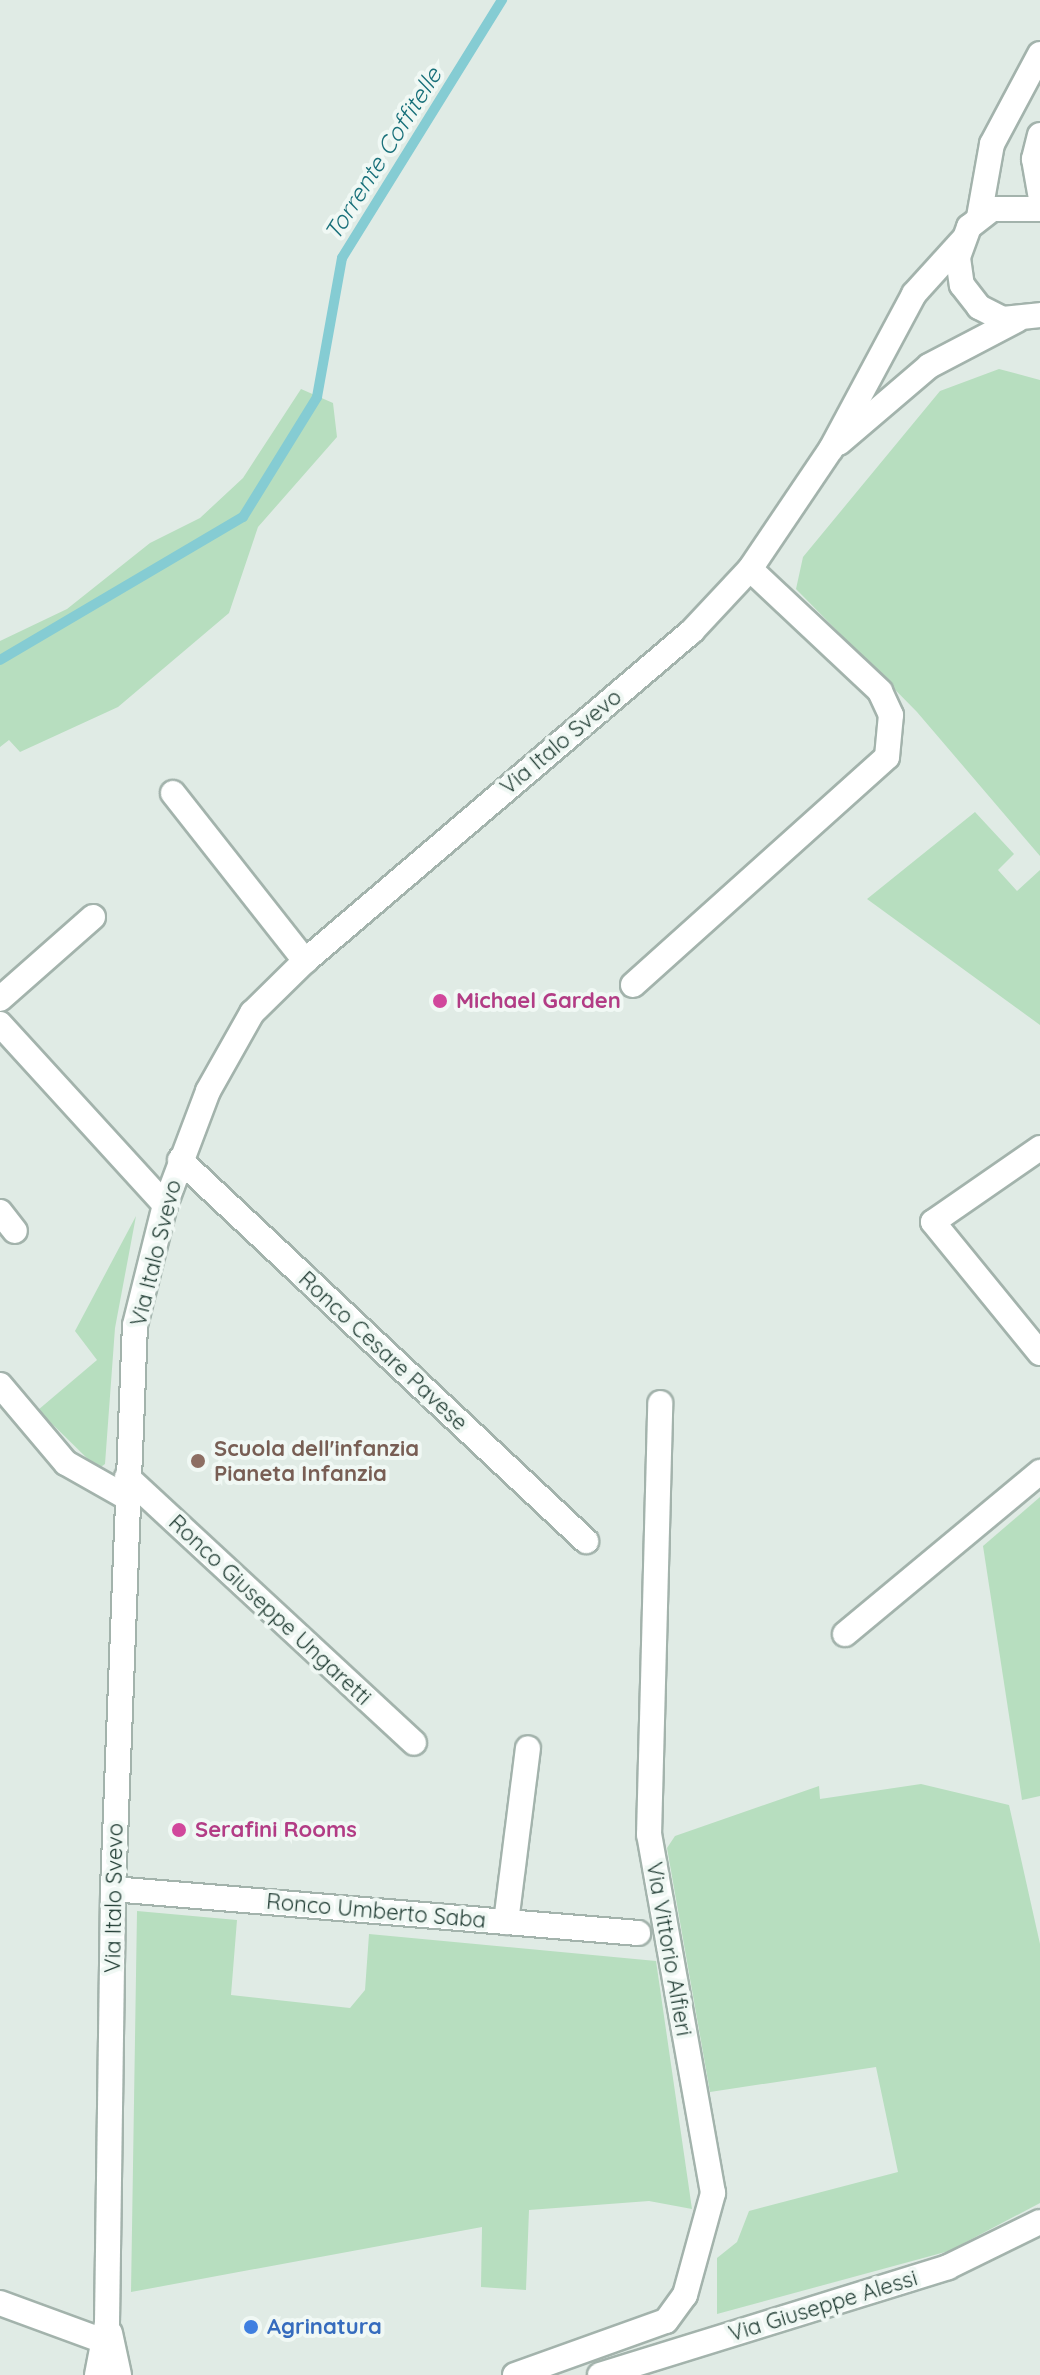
<!DOCTYPE html>
<html>
<head>
<meta charset="utf-8">
<style>
  body { margin:0 }
  #map { position:relative; width:1040px; height:2375px; overflow:hidden; background:#e0ebe5; font-family:Quicksand,sans-serif }
  div>[style] { position:absolute }
  .green>* { inset:0; background:#b7debf }
  .stream>* { height:10px; margin:-5px; padding:0 5px; transform-origin:5px; border-radius:5px; background:#85ccd3 }
  .roads { filter:drop-shadow(2px 0 #a3b3ac) drop-shadow(-2px 0 #a3b3ac) drop-shadow(0 2px #a3b3ac) drop-shadow(0 -2px #a3b3ac) }
  .minor>* { height:24px; margin:-12px; padding:0 12px; transform-origin:12px; border-radius:12px; background:#fff }
  .dots>* { width:22px; height:22px; translate:-50% -50%; box-sizing:border-box; border:4px solid #f0f8f4; border-radius:50% }
  span { translate:-50% -50%; white-space:nowrap; text-align:center; line-height:1.15; -webkit-text-stroke:8px #f0f8f4; paint-order:stroke }
  .street-label { font-size:22px; color:#203c33 }
  .hotel-label { font-size:22px; color:#b23c85; font-weight:700 }
  .left { translate:0 -50%; text-align:left }
  .education-label { font-size:22px; color:#785e54; font-weight:700 }
  .shop-label { font-size:22px; color:#366cbe; font-weight:700 }
  .water-label { font-size:24px; color:#18707a; font-style:italic }
</style>
</head>
<body>
<div id="map">
  <div class="green">
    <div style="clip-path:polygon(999px 369px,1040px 380px,1040px 856px,917px 712px,796px 589px,803px 557px,940px 391px)"></div>
    <div style="clip-path:polygon(301px 389px,333px 403px,337px 437px,258px 527px,229px 613px,118px 707px,20px 752px,9px 740px,0 747px,0 641px,67px 609px,150px 543px,200px 518px,243px 478px)"></div>
    <div style="clip-path:polygon(975px 812px,1014px 854px,998px 870px,1017px 891px,1040px 870px,1040px 1025px,867px 899px)"></div>
    <div style="clip-path:polygon(136px 1216px,115px 1328px,105px 1464px,98px 1469px,38px 1410px,97px 1360px,75px 1331px)"></div>
    <div style="clip-path:polygon(1040px 1497px,1040px 1796px,1022px 1800px,983px 1546px)"></div>
    <div style="clip-path:polygon(921px 1784px,1009px 1805px,1040px 1944px,1040px 2203px,949px 2251px,717px 2314px,717px 2258px,737px 2242px,749px 2211px,898px 2172px,876px 2067px,710px 2092px,667px 1848px,675px 1836px,819px 1786px,820px 1799px)"></div>
    <div style="clip-path:polygon(137px 1911px,237px 1920px,231px 1995px,350px 2008px,365px 1990px,369px 1934px,656px 1961px,692px 2209px,649px 2201px,529px 2210px,526px 2290px,481px 2287px,482px 2227px,131px 2292px)"></div>
  </div>
  <div class="stream">
    <div style="left:0;top:660px;width:282px;rotate:-30.5deg"></div>
    <div style="left:243px;top:517px;width:141px;rotate:-58.3deg"></div>
    <div style="left:317px;top:397px;width:141px;rotate:-79.8deg"></div>
    <div style="left:342px;top:258px;width:304px;rotate:-58.2deg"></div>
  </div>
  <div class="roads">
    <div class="minor">
      <div style="left:1040px;top:135px;width:25px;rotate:104deg"></div>
      <div style="left:1034px;top:159px;width:36px;rotate:80deg"></div>
      <div style="left:1040px;top:209px;width:48px;rotate:180deg"></div>
      <div style="left:992px;top:209px;width:29px;rotate:142deg"></div>
      <div style="left:969px;top:227px;width:33px;rotate:110deg"></div>
      <div style="left:958px;top:258px;width:27px;rotate:82deg"></div>
      <div style="left:962px;top:285px;width:28px;rotate:52deg"></div>
      <div style="left:979px;top:307px;width:27px;rotate:27deg"></div>
      <div style="left:1003px;top:319px;width:37px;rotate:-6deg"></div>
      <div style="left:979px;top:217px;width:74px;rotate:-79.9deg"></div>
      <div style="left:992px;top:144px;width:102px;rotate:-61.9deg"></div>
      <div style="left:839px;top:443px;width:118px;rotate:-40.5deg"></div>
      <div style="left:929px;top:366px;width:99px;rotate:-27.6deg"></div>
      <div style="left:173px;top:793px;width:214px;rotate:51.8deg"></div>
      <div style="left:633px;top:985px;width:341px;rotate:-41.9deg"></div>
      <div style="left:887px;top:757px;width:42px;rotate:-84.6deg"></div>
      <div style="left:891px;top:715px;width:26px;rotate:-115deg"></div>
      <div style="left:880px;top:691px;width:178px;rotate:-136.8deg"></div>
      <div style="left:0;top:999px;width:124px;rotate:-41.4deg"></div>
      <div style="left:0;top:1024px;width:245px;rotate:47.6deg"></div>
      <div style="left:1040px;top:1148px;width:130px;rotate:145.3deg"></div>
      <div style="left:933px;top:1222px;width:169px;rotate:50.8deg"></div>
      <div style="left:180px;top:1160px;width:557px;rotate:43.18deg"></div>
      <div style="left:0;top:1212px;width:24px;rotate:52deg"></div>
      <div style="left:0;top:1385px;width:102px;rotate:49.8deg"></div>
      <div style="left:66px;top:1463px;width:69px;rotate:29.5deg"></div>
      <div style="left:127px;top:1477px;width:391px;rotate:42.8deg"></div>
      <div style="left:845px;top:1634px;width:254px;rotate:-39.7deg"></div>
      <div style="left:113px;top:1889px;width:527px;rotate:4.79deg"></div>
      <div style="left:506px;top:1922px;width:175px;rotate:-82.8deg"></div>
      <div style="left:0;top:2303px;width:119px;rotate:20.1deg"></div>
      <div style="left:110px;top:2333px;width:43px;rotate:77.9deg"></div>
      <div style="left:97px;top:2375px;width:53px;rotate:-79.1deg"></div>
      <div style="left:107px;top:2323px;width:434px;rotate:-89.2deg"></div>
      <div style="left:113px;top:1889px;width:564px;rotate:-87.77deg"></div>
      <div style="left:135px;top:1325px;width:124px;rotate:-76deg"></div>
      <div style="left:165px;top:1205px;width:122px;rotate:-69.3deg"></div>
      <div style="left:208px;top:1091px;width:90px;rotate:-60.6deg"></div>
      <div style="left:252px;top:1013px;width:74px;rotate:-44.5deg"></div>
      <div style="left:305px;top:961px;width:509px;rotate:-40.45deg"></div>
      <div style="left:692px;top:631px;width:85px;rotate:-46.9deg"></div>
      <div style="left:750px;top:569px;width:145px;rotate:-56deg"></div>
      <div style="left:831px;top:449px;width:176px;rotate:-61.8deg"></div>
      <div style="left:914px;top:294px;width:72px;rotate:-47.8deg"></div>
      <div style="left:515px;top:2375px;width:160px;rotate:-19.7deg"></div>
      <div style="left:666px;top:2321px;width:32px;rotate:-54deg"></div>
      <div style="left:685px;top:2295px;width:106px;rotate:-74.6deg"></div>
      <div style="left:713px;top:2193px;width:364px;rotate:-100.1deg"></div>
      <div style="left:649px;top:1835px;width:432px;rotate:-88.5deg"></div>
      <div style="left:600px;top:2375px;width:364px;rotate:-17.2deg"></div>
      <div style="left:948px;top:2267px;width:102px;rotate:-26.1deg"></div>
    </div>
  </div>
  <div class="dots">
    <div style="left:440px;top:1001px;background:#d1479c"></div>
    <div style="left:198px;top:1461px;background:#8d6e63"></div>
    <div style="left:179px;top:1830px;background:#d1479c"></div>
    <div style="left:251px;top:2327px;background:#3f7fe0"></div>
  </div>
  <div class="street-label">
    <span style="left:561px;top:742px;rotate:-40deg">Via Italo Svevo</span>
    <span style="left:156px;top:1253px;rotate:-76deg">Via Italo Svevo</span>
    <span style="left:383px;top:1351px;rotate:43deg">Ronco Cesare Pavese</span>
    <span style="left:270px;top:1610px;rotate:43deg">Ronco Giuseppe Ungaretti</span>
    <span style="left:114px;top:1898px;rotate:-89deg">Via Italo Svevo</span>
    <span style="left:376px;top:1911px;rotate:5deg">Ronco Umberto Saba</span>
    <span style="left:669px;top:1949px;rotate:80deg">Via Vittorio Alfieri</span>
    <span style="left:823px;top:2306px;rotate:-17deg">Via Giuseppe Alessi</span>
  </div>
  <div class="hotel-label">
    <span class="left" style="left:456px;top:1001px">Michael Garden</span>
    <span class="left" style="left:195px;top:1830px">Serafini Rooms</span>
  </div>
  <div class="education-label">
    <span class="left" style="left:214px;top:1461px">Scuola dell'infanzia<br>Pianeta Infanzia</span>
  </div>
  <div class="shop-label">
    <span class="left" style="left:267px;top:2327px">Agrinatura</span>
  </div>
  <div class="water-label">
    <span style="left:383px;top:154px;rotate:-58deg">Torrente Coffitelle</span>
  </div>
</div>
</body>
</html>
